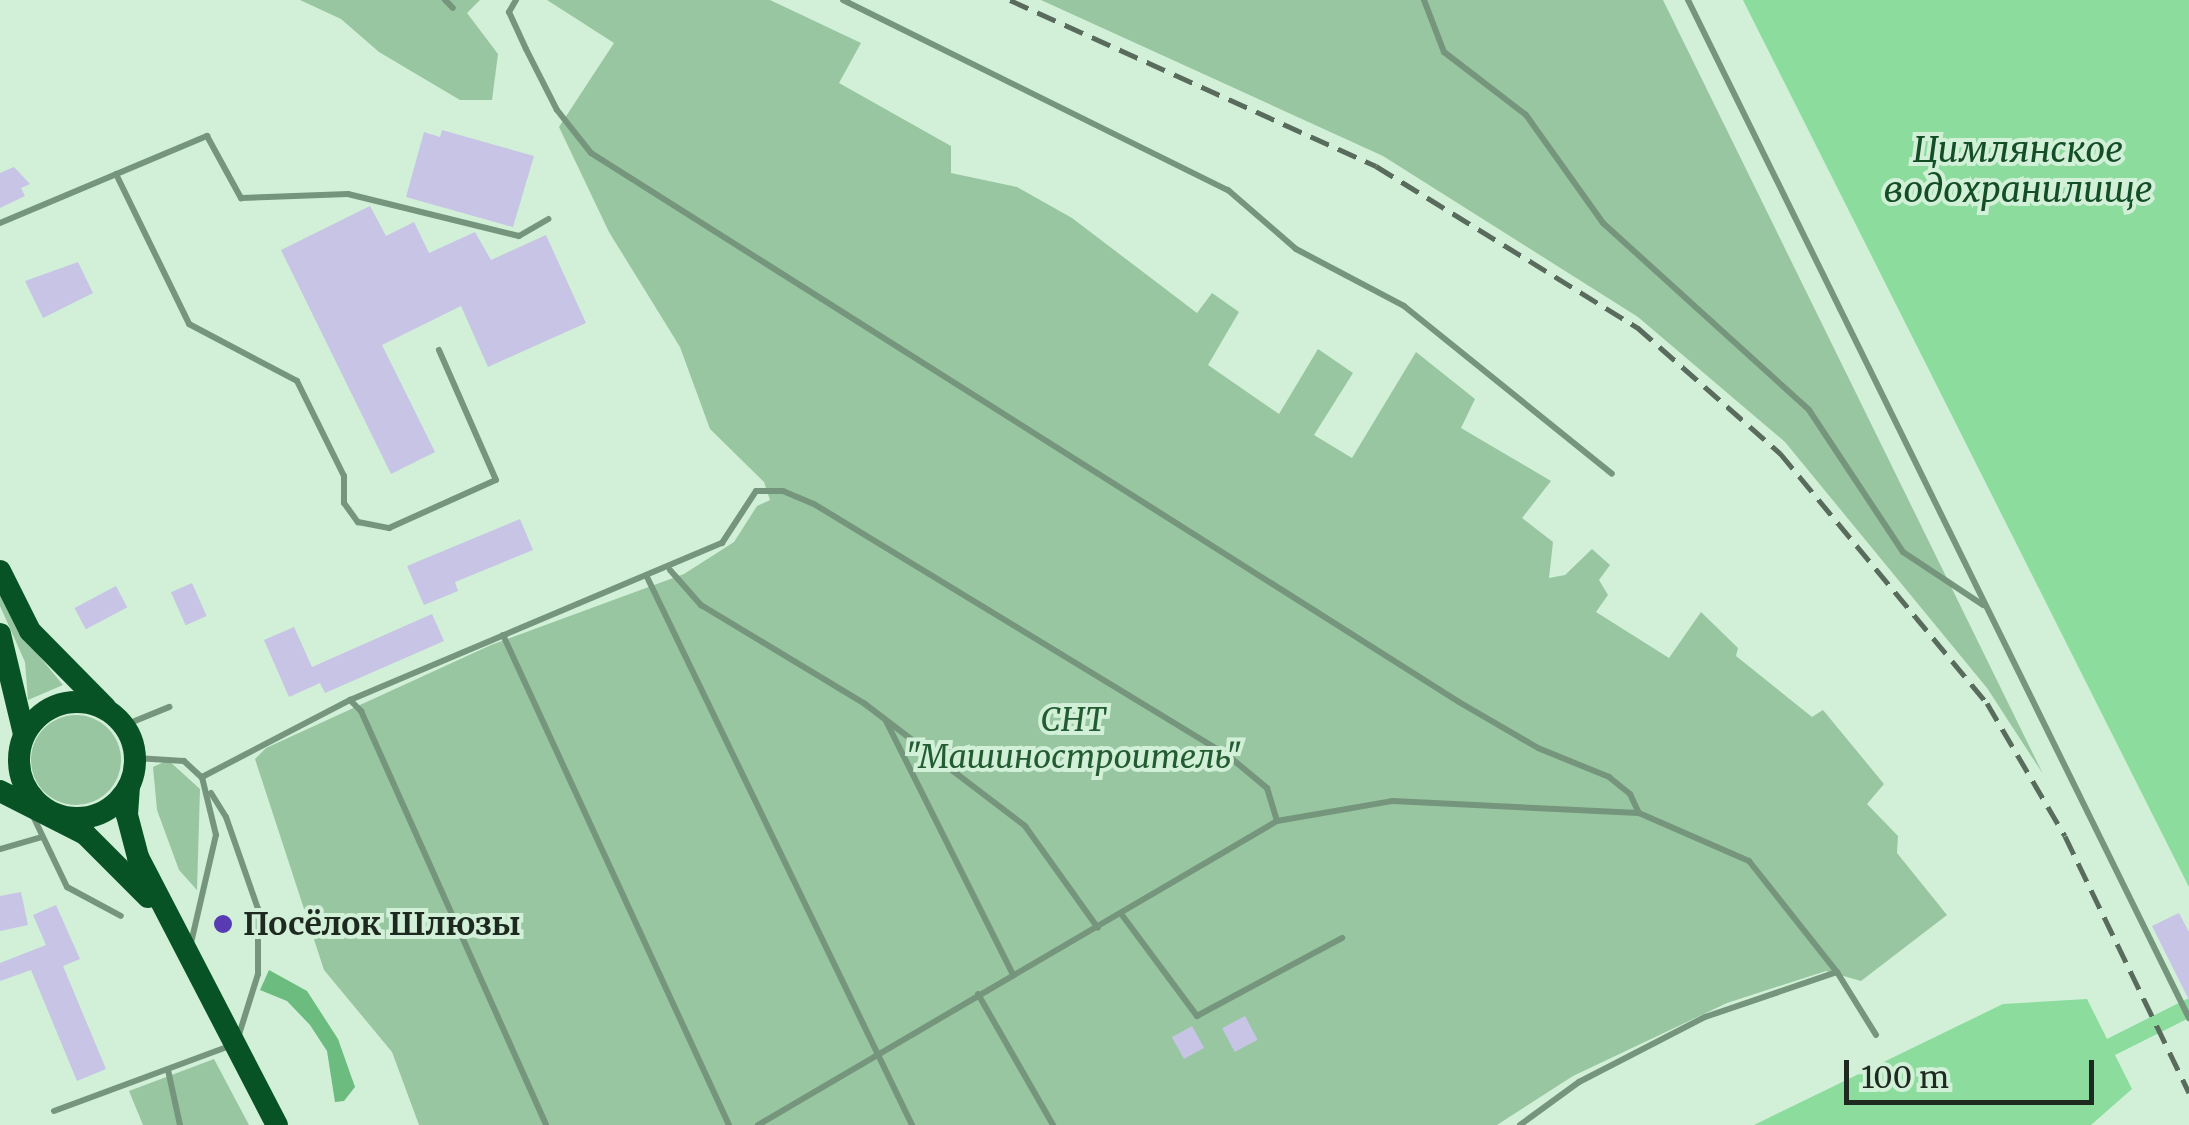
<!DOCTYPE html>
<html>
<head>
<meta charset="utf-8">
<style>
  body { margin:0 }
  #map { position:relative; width:2189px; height:1125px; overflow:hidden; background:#d1f0d7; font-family:Merriweather,serif }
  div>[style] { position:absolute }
  .green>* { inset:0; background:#98c6a1 }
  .round { border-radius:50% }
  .forest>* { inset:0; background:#6cbc7f }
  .water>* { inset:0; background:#8bdc9d }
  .canal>* { height:18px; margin:-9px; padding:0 9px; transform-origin:9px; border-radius:9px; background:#8bdc9d }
  .building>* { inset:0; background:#c7c4e6; transform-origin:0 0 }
  .lane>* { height:6px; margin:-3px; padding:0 3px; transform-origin:3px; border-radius:3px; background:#75967c }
  .primary>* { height:22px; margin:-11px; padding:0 11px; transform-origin:11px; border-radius:11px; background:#085325 }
  .primary>.ring { margin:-11px; padding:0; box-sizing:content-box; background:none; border:22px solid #085325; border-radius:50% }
  .rail>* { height:5px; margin-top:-2.5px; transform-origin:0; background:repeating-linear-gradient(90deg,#596b5c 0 20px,transparent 0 30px) }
  .dots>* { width:28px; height:28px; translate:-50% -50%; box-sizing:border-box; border:5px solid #d1f0d7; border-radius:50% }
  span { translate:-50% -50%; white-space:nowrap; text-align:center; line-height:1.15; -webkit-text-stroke:8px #d1f0d7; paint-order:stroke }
  .park-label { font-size:32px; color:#235c33; font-style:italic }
  .poi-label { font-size:32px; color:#1e2a20; font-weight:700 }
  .left { translate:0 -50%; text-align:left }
  .water-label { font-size:35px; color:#134e26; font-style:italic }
  .scale { position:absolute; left:1844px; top:1060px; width:250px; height:45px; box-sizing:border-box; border:5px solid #1e2a20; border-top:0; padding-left:12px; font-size:30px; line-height:35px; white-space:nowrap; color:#1e2a20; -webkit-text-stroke:8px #d1f0d7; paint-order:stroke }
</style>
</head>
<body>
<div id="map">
  <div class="green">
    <div style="clip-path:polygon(300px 0,480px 0,467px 13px,498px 54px,492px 100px,460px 100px,379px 52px,341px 19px)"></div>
    <div style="clip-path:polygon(547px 0,770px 0,861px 43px,839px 83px,951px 146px,951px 173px,1017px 187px,1072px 218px,1197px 313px,1212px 293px,1239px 312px,1208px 365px,1279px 414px,1318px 349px,1353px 373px,1314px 435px,1352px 458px,1416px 352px,1475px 399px,1461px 428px,1551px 481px,1522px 518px,1553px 542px,1549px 578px,1565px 575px,1592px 549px,1610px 565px,1599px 580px,1608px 595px,1596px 612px,1669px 658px,1701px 612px,1738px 648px,1736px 656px,1812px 717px,1823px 710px,1884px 784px,1867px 804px,1898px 836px,1897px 853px,1947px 915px,1861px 981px,1826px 971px,1727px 1003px,1573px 1076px,1497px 1125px,419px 1125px,392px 1052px,324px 970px,255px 759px,266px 748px,491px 645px,684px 574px,734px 542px,757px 506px,770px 500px,764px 482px,710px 429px,680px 347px,609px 232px,559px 127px,614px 43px)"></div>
    <div style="clip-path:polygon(1041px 0,1663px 0,2043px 774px,1987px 688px,1785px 442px,1638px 317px,1383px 156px)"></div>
    <div style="clip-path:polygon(0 583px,26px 640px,63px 685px,28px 700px,25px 662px,0 606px)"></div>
    <div class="round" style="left:31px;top:715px;width:90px;height:90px"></div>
    <div style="clip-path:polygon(168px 760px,200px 789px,197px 890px,179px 870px,157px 810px,153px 767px)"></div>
    <div style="clip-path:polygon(214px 1059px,249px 1125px,143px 1125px,129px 1091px)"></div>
  </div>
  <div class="forest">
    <div style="clip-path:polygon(269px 970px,307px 991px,338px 1039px,355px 1087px,344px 1101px,335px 1102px,327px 1051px,310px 1025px,287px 1001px,260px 990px)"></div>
  </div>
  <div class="water">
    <div style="clip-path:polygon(1743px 0,2189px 0,2189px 887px,1761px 36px)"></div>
    <div style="clip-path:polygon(2087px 999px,2132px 1089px,2091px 1125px,1754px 1125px,2003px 1004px)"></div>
  </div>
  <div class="canal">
    <div style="left:2091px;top:1057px;width:110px;rotate:-26.6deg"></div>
  </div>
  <div class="building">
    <div style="clip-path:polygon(442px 130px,534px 156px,513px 227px,406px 197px,424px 132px,440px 137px)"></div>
    <div style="clip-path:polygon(14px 167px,30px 184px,21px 188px,25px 196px,0 208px,0 173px)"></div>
    <div style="clip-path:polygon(370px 206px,386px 236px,414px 222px,429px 253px,475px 232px,491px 260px,546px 235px,586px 323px,488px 367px,461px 306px,382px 345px,435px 452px,391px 474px,281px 250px)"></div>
    <div style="clip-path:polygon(78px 262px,93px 293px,43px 318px,25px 281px)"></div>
    <div style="clip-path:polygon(520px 519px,533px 550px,455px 582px,458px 591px,424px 605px,407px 566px)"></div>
    <div style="left:192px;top:583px;width:36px;height:23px;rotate:66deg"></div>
    <div style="left:116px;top:586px;width:24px;height:47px;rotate:62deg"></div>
    <div style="clip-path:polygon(432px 614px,444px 641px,325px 693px,320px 683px,289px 697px,264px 640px,294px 627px,312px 667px)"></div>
    <div style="clip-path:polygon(21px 892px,28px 925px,0 931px,0 896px)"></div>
    <div style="clip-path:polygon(56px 905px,80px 959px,63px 966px,106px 1069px,77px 1081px,31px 970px,0 981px,0 963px,46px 945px,33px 915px)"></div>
    <div style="clip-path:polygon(2179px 913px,2189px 932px,2189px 1000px,2152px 926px)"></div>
    <div style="left:1245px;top:1016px;width:27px;height:26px;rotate:62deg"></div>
    <div style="left:1192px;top:1026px;width:25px;height:23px;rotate:61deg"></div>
  </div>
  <div class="lane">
    <div style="left:445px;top:0;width:11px;rotate:45deg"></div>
    <div style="left:516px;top:0;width:14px;rotate:120deg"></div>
    <div style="left:509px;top:12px;width:41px;rotate:65.3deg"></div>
    <div style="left:526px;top:49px;width:68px;rotate:63.1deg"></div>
    <div style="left:557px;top:110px;width:55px;rotate:51.7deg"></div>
    <div style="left:591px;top:153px;width:1027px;rotate:32.31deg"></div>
    <div style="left:1459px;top:702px;width:91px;rotate:30.2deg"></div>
    <div style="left:1538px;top:748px;width:77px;rotate:22.2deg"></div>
    <div style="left:1609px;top:777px;width:27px;rotate:39deg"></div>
    <div style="left:1630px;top:794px;width:21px;rotate:65deg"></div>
    <div style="left:1639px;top:813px;width:120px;rotate:23.6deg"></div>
    <div style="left:1749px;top:861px;width:142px;rotate:51.6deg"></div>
    <div style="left:1837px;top:972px;width:74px;rotate:58.2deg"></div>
    <div style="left:843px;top:0;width:429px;rotate:26.3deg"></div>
    <div style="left:1228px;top:190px;width:90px;rotate:40.9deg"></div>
    <div style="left:1296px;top:249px;width:122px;rotate:27.8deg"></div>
    <div style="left:1404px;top:306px;width:267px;rotate:38.9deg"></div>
    <div style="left:1424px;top:0;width:56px;rotate:69deg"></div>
    <div style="left:1444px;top:52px;width:103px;rotate:37.5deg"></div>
    <div style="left:1526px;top:115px;width:133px;rotate:54.5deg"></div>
    <div style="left:1603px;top:223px;width:278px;rotate:42.2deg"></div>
    <div style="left:1809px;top:410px;width:170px;rotate:56.5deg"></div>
    <div style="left:1903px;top:552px;width:96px;rotate:33.5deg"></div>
    <div style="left:1688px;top:0;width:1135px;rotate:63.8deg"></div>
    <div style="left:116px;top:174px;width:167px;rotate:64deg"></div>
    <div style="left:189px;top:324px;width:122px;rotate:27.8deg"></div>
    <div style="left:297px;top:381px;width:106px;rotate:63.7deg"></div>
    <div style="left:344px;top:476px;width:27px;rotate:90deg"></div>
    <div style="left:344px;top:503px;width:24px;rotate:54deg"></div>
    <div style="left:358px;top:522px;width:32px;rotate:11deg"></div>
    <div style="left:389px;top:528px;width:117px;rotate:-24.2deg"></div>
    <div style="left:496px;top:480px;width:142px;rotate:-113.7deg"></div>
    <div style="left:0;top:223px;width:225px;rotate:-22.8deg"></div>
    <div style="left:207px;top:136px;width:71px;rotate:61.3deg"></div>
    <div style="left:241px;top:198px;width:107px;rotate:-2.1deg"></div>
    <div style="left:348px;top:194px;width:176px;rotate:13.8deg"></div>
    <div style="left:519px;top:236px;width:34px;rotate:-30deg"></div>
    <div style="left:670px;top:570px;width:47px;rotate:48.5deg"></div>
    <div style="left:701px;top:605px;width:192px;rotate:31.1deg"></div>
    <div style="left:865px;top:704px;width:201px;rotate:37.3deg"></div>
    <div style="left:1025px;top:826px;width:125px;rotate:54.4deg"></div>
    <div style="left:647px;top:577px;width:609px;rotate:64.19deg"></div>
    <div style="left:503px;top:635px;width:540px;rotate:65.24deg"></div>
    <div style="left:350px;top:700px;width:16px;rotate:45deg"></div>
    <div style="left:361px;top:711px;width:453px;rotate:65.9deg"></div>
    <div style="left:886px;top:721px;width:284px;rotate:63.4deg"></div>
    <div style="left:125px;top:725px;width:48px;rotate:-22.2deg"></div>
    <div style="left:136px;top:758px;width:48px;rotate:3.6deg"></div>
    <div style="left:184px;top:761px;width:25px;rotate:43deg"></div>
    <div style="left:211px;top:793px;width:28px;rotate:58deg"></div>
    <div style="left:226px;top:817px;width:97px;rotate:70.8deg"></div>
    <div style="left:258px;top:909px;width:65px;rotate:90deg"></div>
    <div style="left:258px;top:974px;width:67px;rotate:107.4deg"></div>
    <div style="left:33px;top:816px;width:79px;rotate:64.4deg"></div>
    <div style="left:67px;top:887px;width:61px;rotate:28.2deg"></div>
    <div style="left:0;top:849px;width:44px;rotate:-15.9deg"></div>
    <div style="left:1122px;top:915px;width:126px;rotate:53.4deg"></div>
    <div style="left:1197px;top:1016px;width:165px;rotate:-28.3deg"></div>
    <div style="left:191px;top:943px;width:111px;rotate:-77deg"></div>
    <div style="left:216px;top:835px;width:60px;rotate:-103.6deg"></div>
    <div style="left:202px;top:777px;width:167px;rotate:-27.5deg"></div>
    <div style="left:350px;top:700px;width:404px;rotate:-22.9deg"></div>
    <div style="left:722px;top:543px;width:62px;rotate:-56.8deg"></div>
    <div style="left:756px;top:491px;width:27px"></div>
    <div style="left:783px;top:491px;width:34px;rotate:23deg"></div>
    <div style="left:814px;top:504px;width:488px;rotate:31.3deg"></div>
    <div style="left:1231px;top:758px;width:47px;rotate:39.8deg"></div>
    <div style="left:1267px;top:788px;width:34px;rotate:73deg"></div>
    <div style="left:1277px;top:821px;width:118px;rotate:-9.8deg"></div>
    <div style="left:1393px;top:801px;width:246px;rotate:2.8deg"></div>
    <div style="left:978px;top:994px;width:151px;rotate:60.2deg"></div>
    <div style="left:168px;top:1070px;width:56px;rotate:77.7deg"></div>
    <div style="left:54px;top:1111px;width:188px;rotate:-20.3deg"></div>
    <div style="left:758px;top:1125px;width:601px;rotate:-30.36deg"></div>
    <div style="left:1520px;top:1125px;width:73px;rotate:-36.1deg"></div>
    <div style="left:1579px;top:1082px;width:142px;rotate:-27.3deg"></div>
    <div style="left:1705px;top:1017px;width:139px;rotate:-18.8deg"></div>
  </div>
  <div class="primary">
    <div style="left:0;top:571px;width:67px;rotate:63.4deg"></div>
    <div style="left:30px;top:631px;width:107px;rotate:45.4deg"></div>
    <div style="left:0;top:634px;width:103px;rotate:76.5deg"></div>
    <div class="ring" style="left:19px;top:702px;width:94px;height:94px"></div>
    <div style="left:129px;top:786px;width:29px;rotate:94deg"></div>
    <div style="left:127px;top:815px;width:43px;rotate:75.3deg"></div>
    <div style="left:138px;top:857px;width:302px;rotate:62.6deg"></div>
    <div style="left:0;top:791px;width:95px;rotate:26.8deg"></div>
    <div style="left:85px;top:834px;width:89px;rotate:45deg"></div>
  </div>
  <div class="rail">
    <div style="left:1010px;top:0;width:402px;rotate:24.4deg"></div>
    <div style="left:1376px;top:166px;width:307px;rotate:31.7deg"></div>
    <div style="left:1637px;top:327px;width:191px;rotate:41.4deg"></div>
    <div style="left:1780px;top:453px;width:325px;rotate:50.4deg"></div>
    <div style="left:1987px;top:703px;width:154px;rotate:59.6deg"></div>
    <div style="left:2065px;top:836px;width:285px;rotate:64.2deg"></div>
  </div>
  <div class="dots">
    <div style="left:223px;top:924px;background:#583ab2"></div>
  </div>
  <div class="park-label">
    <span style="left:1073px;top:739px">СНТ<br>"Машиностроитель"</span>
  </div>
  <div class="poi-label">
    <span class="left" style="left:243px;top:924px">Посёлок Шлюзы</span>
  </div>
  <div class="water-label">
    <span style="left:2018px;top:170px">Цимлянское<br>водохранилище</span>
  </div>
  <div class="scale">100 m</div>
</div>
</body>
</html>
